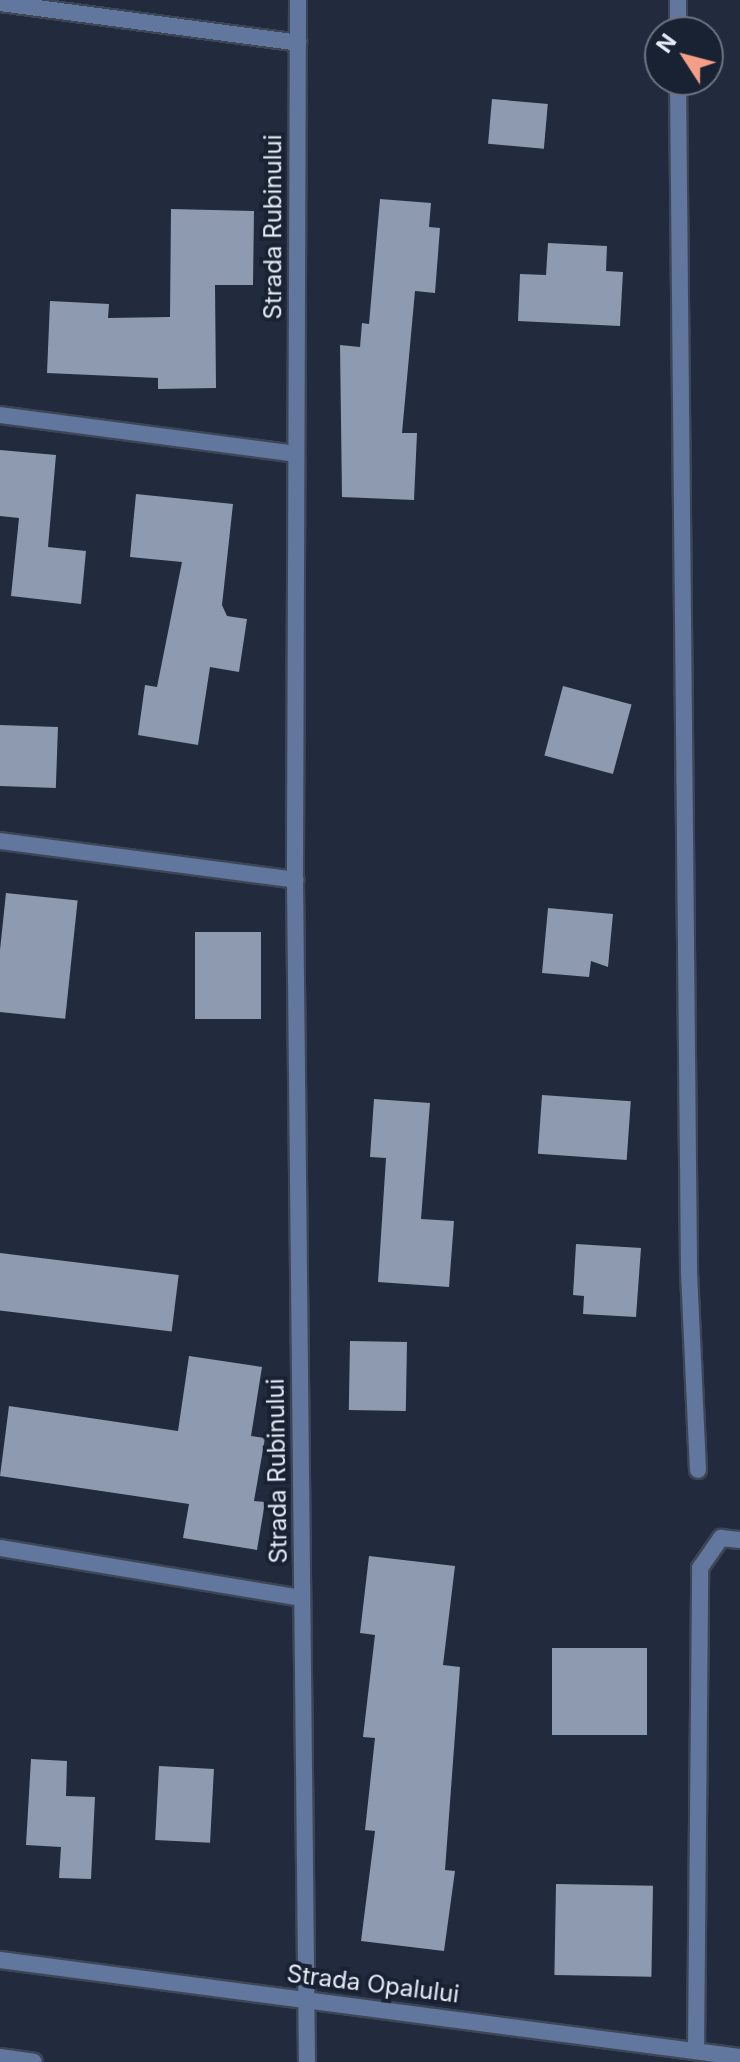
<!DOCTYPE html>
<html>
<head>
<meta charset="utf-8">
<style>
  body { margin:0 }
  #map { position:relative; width:740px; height:2062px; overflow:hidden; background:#222b3d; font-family:Inter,sans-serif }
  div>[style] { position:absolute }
  .building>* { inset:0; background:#8e9ab0; transform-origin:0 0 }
  .roads { filter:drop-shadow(2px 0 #3d4657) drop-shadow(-2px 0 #3d4657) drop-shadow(0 2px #3d4657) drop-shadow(0 -2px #3d4657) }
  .street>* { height:16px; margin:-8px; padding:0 8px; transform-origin:8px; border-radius:8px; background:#62779e }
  span { translate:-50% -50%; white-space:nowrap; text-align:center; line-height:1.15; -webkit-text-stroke:8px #192233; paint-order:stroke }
  .street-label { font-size:24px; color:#e5ebf7 }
  .north { position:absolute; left:644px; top:16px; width:80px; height:80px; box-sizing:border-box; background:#192233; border:2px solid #6b7281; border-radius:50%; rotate:306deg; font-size:22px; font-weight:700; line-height:32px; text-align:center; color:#e5ebf7 }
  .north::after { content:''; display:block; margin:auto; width:28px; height:36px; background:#f49e88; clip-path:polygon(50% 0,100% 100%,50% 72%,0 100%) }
</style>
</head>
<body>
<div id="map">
  <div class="building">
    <div style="left:492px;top:99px;width:56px;height:45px;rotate:5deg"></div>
    <div style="clip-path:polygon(380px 199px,431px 203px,429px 227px,440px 228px,435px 293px,415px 291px,402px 433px,417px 433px,414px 500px,342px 497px,340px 345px,360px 347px,362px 323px,369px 324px)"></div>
    <div style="clip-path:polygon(171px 209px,254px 211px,253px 285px,215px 285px,216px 388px,158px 389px,158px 378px,47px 373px,50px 301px,109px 304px,108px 318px,170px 317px)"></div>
    <div style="clip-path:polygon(548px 243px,607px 246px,606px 271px,623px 272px,620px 326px,518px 321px,520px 274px,546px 275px)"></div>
    <div style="clip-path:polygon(0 450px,56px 455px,48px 547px,86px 551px,81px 604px,11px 596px,19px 518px,0 516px)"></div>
    <div style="clip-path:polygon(136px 494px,233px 504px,222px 605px,227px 616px,247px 619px,239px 672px,210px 667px,198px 745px,138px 735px,145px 685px,157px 687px,182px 562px,130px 557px)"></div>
    <div style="left:563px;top:686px;width:71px;height:72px;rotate:15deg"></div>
    <div style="left:0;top:725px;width:58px;height:61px;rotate:2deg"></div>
    <div style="left:6px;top:893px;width:72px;height:119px;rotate:6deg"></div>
    <div style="clip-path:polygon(548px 908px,613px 914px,608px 967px,591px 961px,589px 977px,542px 973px)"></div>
    <div style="left:195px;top:932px;width:66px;height:87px"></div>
    <div style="left:542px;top:1095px;width:89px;height:59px;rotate:4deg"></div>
    <div style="clip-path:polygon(374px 1099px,430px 1103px,421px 1219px,454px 1221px,449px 1287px,378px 1282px,386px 1158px,370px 1157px)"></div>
    <div style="clip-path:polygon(576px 1244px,641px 1248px,636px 1317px,583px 1314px,584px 1296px,573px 1295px)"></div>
    <div style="left:0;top:1253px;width:180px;height:57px;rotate:7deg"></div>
    <div style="left:350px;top:1341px;width:57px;height:69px;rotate:1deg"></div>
    <div style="clip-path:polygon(189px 1356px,262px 1367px,251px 1436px,265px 1438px,254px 1501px,265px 1502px,257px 1550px,183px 1538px,189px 1504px,0 1476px,9px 1406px,178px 1431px)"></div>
    <div style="clip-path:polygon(369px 1556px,455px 1566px,443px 1665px,460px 1667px,445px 1870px,455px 1871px,444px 1951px,361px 1941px,375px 1831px,365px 1830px,375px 1738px,363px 1737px,375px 1635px,360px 1633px)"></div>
    <div style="left:552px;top:1648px;width:95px;height:87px"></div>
    <div style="clip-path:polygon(31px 1759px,67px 1761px,66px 1796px,95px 1797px,91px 1879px,59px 1878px,61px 1847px,26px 1845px)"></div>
    <div style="left:159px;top:1766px;width:55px;height:74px;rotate:3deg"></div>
    <div style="left:556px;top:1884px;width:97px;height:91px;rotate:1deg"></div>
  </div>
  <div class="roads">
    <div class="street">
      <div style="left:298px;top:0;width:880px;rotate:90.2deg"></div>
      <div style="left:295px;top:880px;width:1182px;rotate:89.42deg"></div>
      <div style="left:678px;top:0;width:32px;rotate:90deg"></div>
      <div style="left:0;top:3px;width:301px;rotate:7.6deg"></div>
      <div style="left:678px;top:80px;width:1192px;rotate:89.47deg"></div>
      <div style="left:689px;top:1272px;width:198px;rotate:87.4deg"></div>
      <div style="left:0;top:415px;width:298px;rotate:7.5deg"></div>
      <div style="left:0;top:841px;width:298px;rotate:7.5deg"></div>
      <div style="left:0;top:1548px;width:306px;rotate:9.4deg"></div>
      <div style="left:0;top:1960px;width:746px;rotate:7.47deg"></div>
      <div style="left:696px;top:2050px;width:482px;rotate:-89.5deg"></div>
      <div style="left:700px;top:1568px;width:37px;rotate:-55deg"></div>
      <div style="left:721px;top:1538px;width:19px;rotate:6deg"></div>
      <div style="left:0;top:2057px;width:34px;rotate:8deg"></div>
    </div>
  </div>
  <div class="street-label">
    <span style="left:273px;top:227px;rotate:-90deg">Strada Rubinului</span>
    <span style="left:277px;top:1471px;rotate:-91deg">Strada Rubinului</span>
    <span style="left:373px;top:1984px;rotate:7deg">Strada Opalului</span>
  </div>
  <div class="north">N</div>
</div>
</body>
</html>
